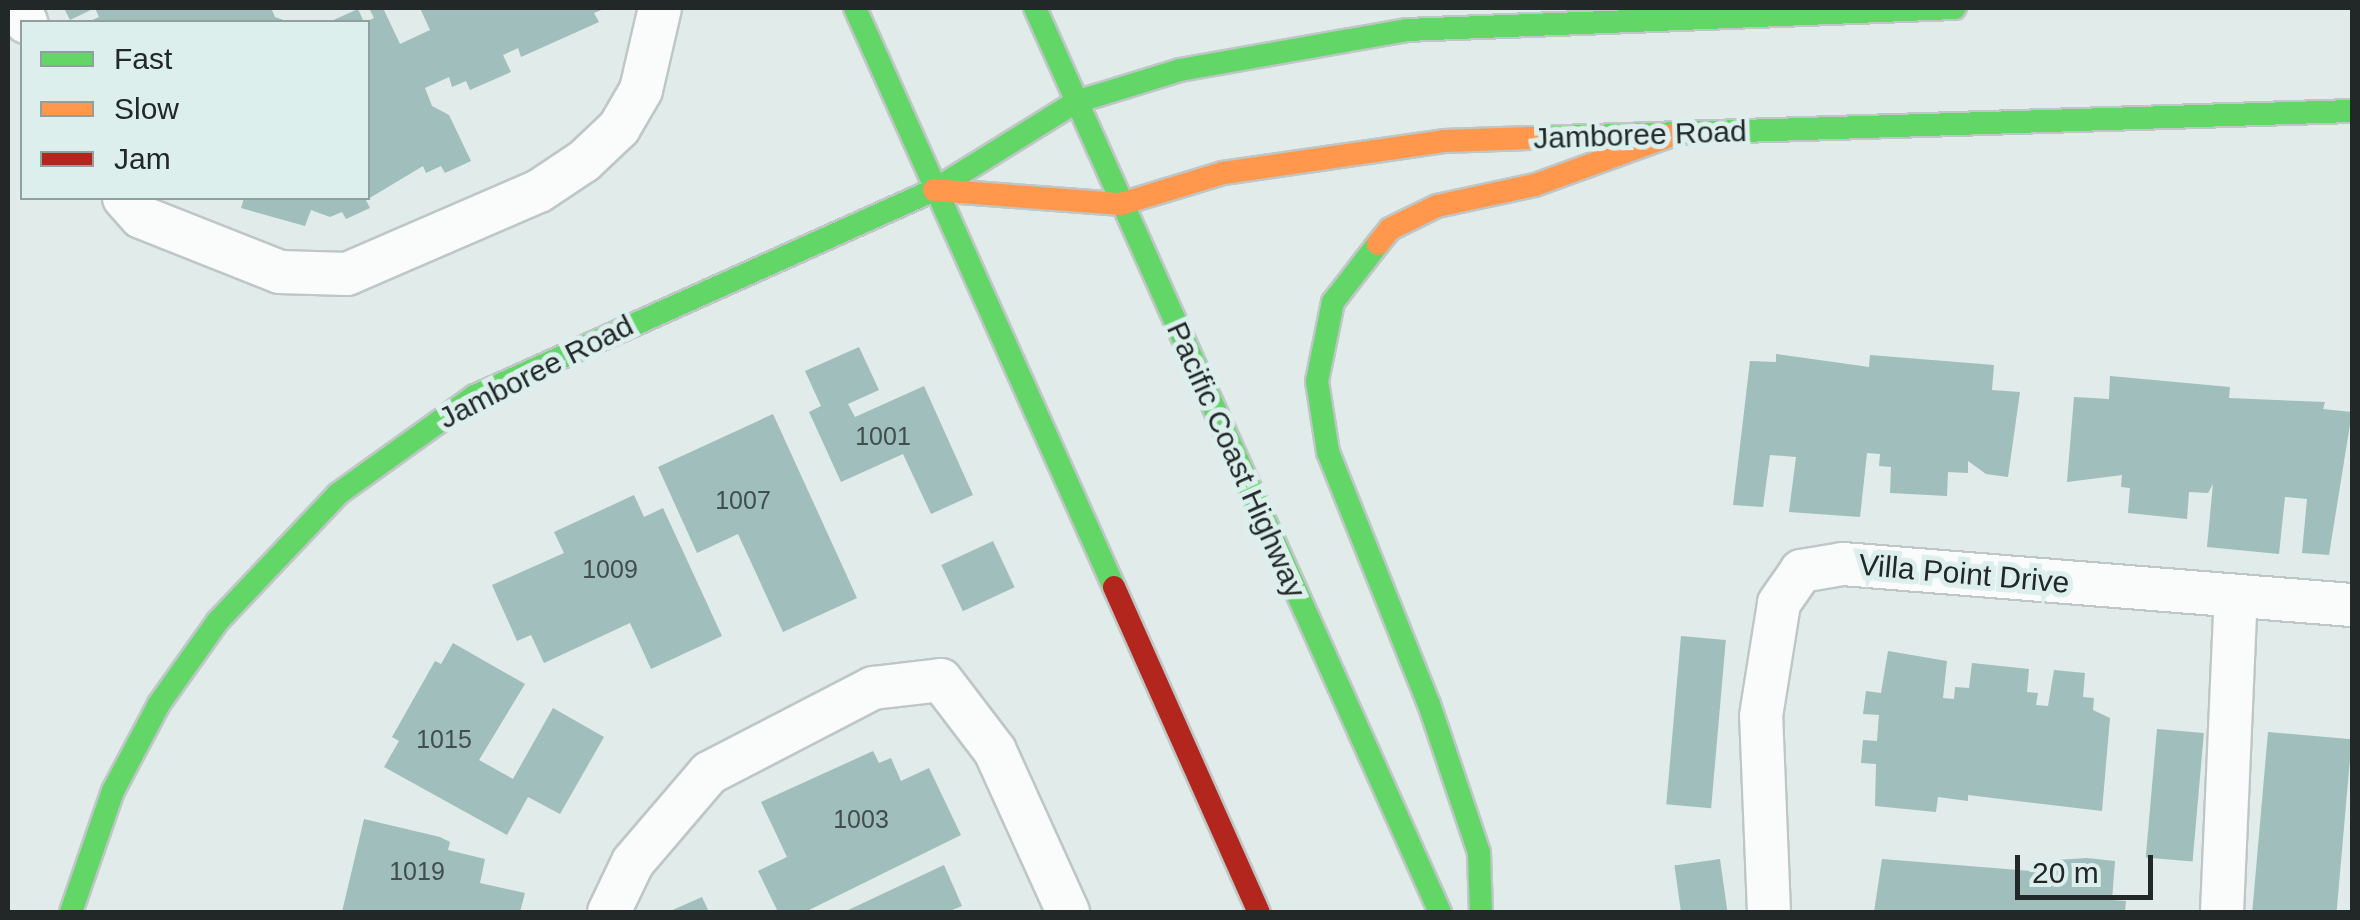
<!DOCTYPE html>
<html>
<head>
<meta charset="utf-8">
<style>
  body { margin:0 }
  #map { position:relative; width:2360px; height:920px; overflow:hidden; background:#e0ebea; font-family:Helvetica,sans-serif }
  div>[style] { position:absolute }
  .building>* { inset:0; background:#9fbebc; transform-origin:0 0 }
  .roads { filter:drop-shadow(2px 0 #bfc7c6) drop-shadow(-2px 0 #bfc7c6) drop-shadow(0 2px #bfc7c6) drop-shadow(0 -2px #bfc7c6) }
  .street>* { height:42px; margin:-21px; padding:0 21px; transform-origin:21px; border-radius:21px; background:#fafcfc }
  .fast>* { height:22px; margin:-11px; padding:0 11px; transform-origin:11px; border-radius:11px; background:#63d668 }
  .slow>* { height:22px; margin:-11px; padding:0 11px; transform-origin:11px; border-radius:11px; background:#ff974d }
  .jam>* { height:22px; margin:-11px; padding:0 11px; transform-origin:11px; border-radius:11px; background:#b3261e }
  span { translate:-50% -50%; white-space:nowrap; text-align:center; line-height:1.15; -webkit-text-stroke:10px #dcefed; paint-order:stroke }
  .number-label { font-size:25px; color:#404e4c }
  .number-label span { -webkit-text-stroke-width:0 }
  .street-label { font-size:30px; color:#212827 }
  .frame { position:absolute; inset:0; border:10px solid #212827; pointer-events:none }
  .legend { position:absolute; left:20px; top:20px; width:350px; height:180px; box-sizing:border-box; background:#dcefed; border:2px solid #919f9e; margin:0; padding:12px 18px; list-style:none; font-size:30px; color:#212827 }
  .legend li { display:flex; align-items:center; gap:20px; height:50px }
  .legend b { width:50px; border:2px solid #919f9e }
  .scale { position:absolute; left:2015px; top:855px; width:138px; height:45px; box-sizing:border-box; border:5px solid #212827; border-top:0; padding-left:12px; font-size:30px; line-height:35px; white-space:nowrap; color:#212827; -webkit-text-stroke:8px #dcefed; paint-order:stroke }
</style>
</head>
<body>
<div id="map">
  <div class="building">
    <div style="clip-path:polygon(64px 8px,279px 8px,272px 10px,275px 17px,289px 22px,88px 22px,99px 17px,95px 8px,70px 20px)"></div>
    <div style="clip-path:polygon(369px 8px,383px 8px,400px 44px,430px 30px,420px 8px,606px 8px,594px 13px,599px 22px,521px 57px,518px 48px,503px 55px,511px 72px,470px 90px,466px 81px,452px 87px,449px 77px,425px 88px,432px 106px,449px 115px,471px 161px,445px 173px,441px 166px,426px 173px,423px 166px,368px 199px,368px 21px,374px 18px)"></div>
    <div style="clip-path:polygon(358px 9px,364px 22px,329px 22px)"></div>
    <div style="clip-path:polygon(244px 198px,365px 198px,370px 208px,346px 219px,342px 212px,330px 217px,311px 210px,305px 226px,241px 208px)"></div>
    <div style="clip-path:polygon(859px 347px,879px 390px,848px 404px,855px 417px,924px 386px,973px 495px,931px 514px,903px 454px,841px 482px,809px 412px,821px 406px,805px 371px)"></div>
    <div style="clip-path:polygon(1776px 354px,1869px 367px,1870px 355px,1994px 365px,1992px 390px,2020px 392px,2008px 477px,1986px 474px,1968px 461px,1968px 473px,1948px 472px,1947px 496px,1890px 493px,1891px 467px,1879px 466px,1880px 454px,1867px 453px,1860px 517px,1789px 512px,1796px 457px,1770px 455px,1763px 507px,1733px 505px,1750px 361px,1776px 362px)"></div>
    <div style="clip-path:polygon(2110px 376px,2230px 387px,2229px 398px,2325px 402px,2323px 409px,2352px 412px,2329px 555px,2302px 553px,2307px 499px,2285px 497px,2279px 554px,2207px 547px,2213px 484px,2208px 493px,2189px 492px,2187px 519px,2128px 513px,2130px 488px,2121px 487px,2122px 475px,2067px 482px,2074px 397px,2109px 399px)"></div>
    <div style="clip-path:polygon(773px 414px,857px 598px,783px 632px,738px 534px,697px 553px,658px 467px)"></div>
    <div style="clip-path:polygon(634px 495px,644px 517px,663px 508px,722px 636px,651px 669px,630px 623px,544px 663px,531px 635px,517px 641px,492px 585px,564px 553px,554px 532px)"></div>
    <div style="left:993px;top:541px;width:51px;height:57px;rotate:65deg"></div>
    <div style="left:1681px;top:636px;width:45px;height:169px;rotate:5deg"></div>
    <div style="clip-path:polygon(453px 643px,525px 684px,479px 760px,513px 779px,553px 708px,604px 737px,560px 814px,528px 797px,507px 835px,384px 767px,399px 741px,392px 737px,435px 661px,441px 664px)"></div>
    <div style="clip-path:polygon(1888px 651px,1947px 661px,1943px 698px,1954px 699px,1955px 687px,1969px 688px,1972px 663px,2029px 669px,2027px 692px,2038px 693px,2036px 705px,2048px 706px,2054px 670px,2085px 673px,2083px 697px,2094px 698px,2093px 710px,2110px 718px,2102px 811px,1968px 795px,1968px 801px,1938px 797px,1936px 812px,1875px 806px,1876px 764px,1861px 763px,1863px 740px,1877px 741px,1879px 715px,1863px 714px,1866px 691px,1881px 693px)"></div>
    <div style="left:2157px;top:729px;width:47px;height:129px;rotate:5deg"></div>
    <div style="left:2268px;top:732px;width:84px;height:181px;rotate:5deg"></div>
    <div style="clip-path:polygon(873px 751px,879px 763px,891px 758px,901px 781px,929px 768px,961px 835px,805px 912px,778px 912px,758px 871px,787px 857px,761px 802px)"></div>
    <div style="clip-path:polygon(364px 819px,440px 837px,450px 842px,448px 850px,485px 859px,480px 883px,525px 893px,520px 912px,342px 912px)"></div>
    <div style="clip-path:polygon(2087px 858px,2115px 861px,2112px 900px,2126px 901px,2125px 912px,1874px 912px,1882px 859px,2055px 873px,2056px 860px)"></div>
    <div style="left:1720px;top:859px;width:53px;height:46px;rotate:82deg"></div>
    <div style="clip-path:polygon(944px 865px,962px 906px,947px 912px,844px 912px)"></div>
    <div style="clip-path:polygon(702px 897px,709px 912px,668px 912px)"></div>
  </div>
  <div class="roads">
    <div class="street">
      <div style="left:19px;top:8px;width:16px;rotate:63deg"></div>
      <div style="left:124px;top:198px;width:25px;rotate:48deg"></div>
      <div style="left:141px;top:217px;width:149px;rotate:21.6deg"></div>
      <div style="left:280px;top:272px;width:67px;rotate:1.7deg"></div>
      <div style="left:347px;top:274px;width:209px;rotate:-23.4deg"></div>
      <div style="left:539px;top:191px;width:54px;rotate:-33.7deg"></div>
      <div style="left:584px;top:161px;width:48px;rotate:-43.3deg"></div>
      <div style="left:619px;top:128px;width:44px;rotate:-59.9deg"></div>
      <div style="left:641px;top:90px;width:84px;rotate:-77deg"></div>
      <div style="left:609px;top:912px;width:55px;rotate:-64.4deg"></div>
      <div style="left:633px;top:862px;width:117px;rotate:-49.5deg"></div>
      <div style="left:709px;top:773px;width:185px;rotate:-27.4deg"></div>
      <div style="left:873px;top:688px;width:68px;rotate:-6.7deg"></div>
      <div style="left:941px;top:680px;width:89px;rotate:52.7deg"></div>
      <div style="left:995px;top:751px;width:177px;rotate:65.6deg"></div>
      <div style="left:1769px;top:912px;width:196px;rotate:-92.3deg"></div>
      <div style="left:1761px;top:716px;width:114px;rotate:-80.9deg"></div>
      <div style="left:1779px;top:603px;width:39px;rotate:-55deg"></div>
      <div style="left:1801px;top:571px;width:43px;rotate:-9.5deg"></div>
      <div style="left:1843px;top:564px;width:511px;rotate:4.61deg"></div>
      <div style="left:2222px;top:912px;width:316px;rotate:-87.5deg"></div>
    </div>
    <div class="fast">
      <div style="left:855px;top:8px;width:634px;rotate:65.9deg"></div>
      <div style="left:1035px;top:8px;width:991px;rotate:65.87deg"></div>
      <div style="left:1529px;top:138px;width:823px;rotate:-1.88deg"></div>
      <div style="left:934px;top:190px;width:167px;rotate:-31.8deg"></div>
      <div style="left:1076px;top:102px;width:109px;rotate:-17.1deg"></div>
      <div style="left:1180px;top:70px;width:230px;rotate:-10deg"></div>
      <div style="left:1407px;top:30px;width:548px;rotate:-2.3deg"></div>
      <div style="left:1378px;top:244px;width:73px;rotate:127.8deg"></div>
      <div style="left:1333px;top:302px;width:81px;rotate:101.4deg"></div>
      <div style="left:1317px;top:381px;width:72px;rotate:81.2deg"></div>
      <div style="left:1328px;top:452px;width:271px;rotate:68.2deg"></div>
      <div style="left:1429px;top:704px;width:157px;rotate:71.4deg"></div>
      <div style="left:1479px;top:853px;width:59px;rotate:88.1deg"></div>
      <div style="left:71px;top:912px;width:128px;rotate:-70.9deg"></div>
      <div style="left:113px;top:791px;width:98px;rotate:-62.1deg"></div>
      <div style="left:159px;top:704px;width:102px;rotate:-54.6deg"></div>
      <div style="left:218px;top:621px;width:175px;rotate:-46.6deg"></div>
      <div style="left:338px;top:494px;width:168px;rotate:-35.6deg"></div>
      <div style="left:475px;top:396px;width:503px;rotate:-24.17deg"></div>
    </div>
    <div class="slow">
      <div style="left:934px;top:190px;width:188px;rotate:4.3deg"></div>
      <div style="left:1121px;top:204px;width:107px;rotate:-16.9deg"></div>
      <div style="left:1223px;top:173px;width:223px;rotate:-8.2deg"></div>
      <div style="left:1444px;top:141px;width:85px;rotate:-2deg"></div>
      <div style="left:1378px;top:244px;width:19px;rotate:-51deg"></div>
      <div style="left:1390px;top:229px;width:52px;rotate:-26.1deg"></div>
      <div style="left:1437px;top:206px;width:100px;rotate:-12.1deg"></div>
      <div style="left:1535px;top:185px;width:152px;rotate:-20deg"></div>
    </div>
    <div class="jam">
      <div style="left:1114px;top:587px;width:356px;rotate:66deg"></div>
    </div>
  </div>
  <div class="number-label">
    <span style="left:883px;top:436px">1001</span>
    <span style="left:743px;top:500px">1007</span>
    <span style="left:610px;top:569px">1009</span>
    <span style="left:444px;top:739px">1015</span>
    <span style="left:861px;top:819px">1003</span>
    <span style="left:417px;top:871px">1019</span>
  </div>
  <div class="street-label">
    <span style="left:1640px;top:135px;rotate:-2deg">Jamboree Road</span>
    <span style="left:536px;top:372px;rotate:-27deg">Jamboree Road</span>
    <span style="left:1236px;top:460px;rotate:66deg">Pacific Coast Highway</span>
    <span style="left:1964px;top:574px;rotate:5deg">Villa Point Drive</span>
  </div>
  <div class="frame"></div>
  <ul class="legend">
  <li><b style="height:12px;background:#63d668"></b>Fast</li>
  <li><b style="height:12px;background:#ff974d"></b>Slow</li>
  <li><b style="height:12px;background:#b3261e"></b>Jam</li>
  </ul>
  <div class="scale">20 m</div>
</div>
</body>
</html>
